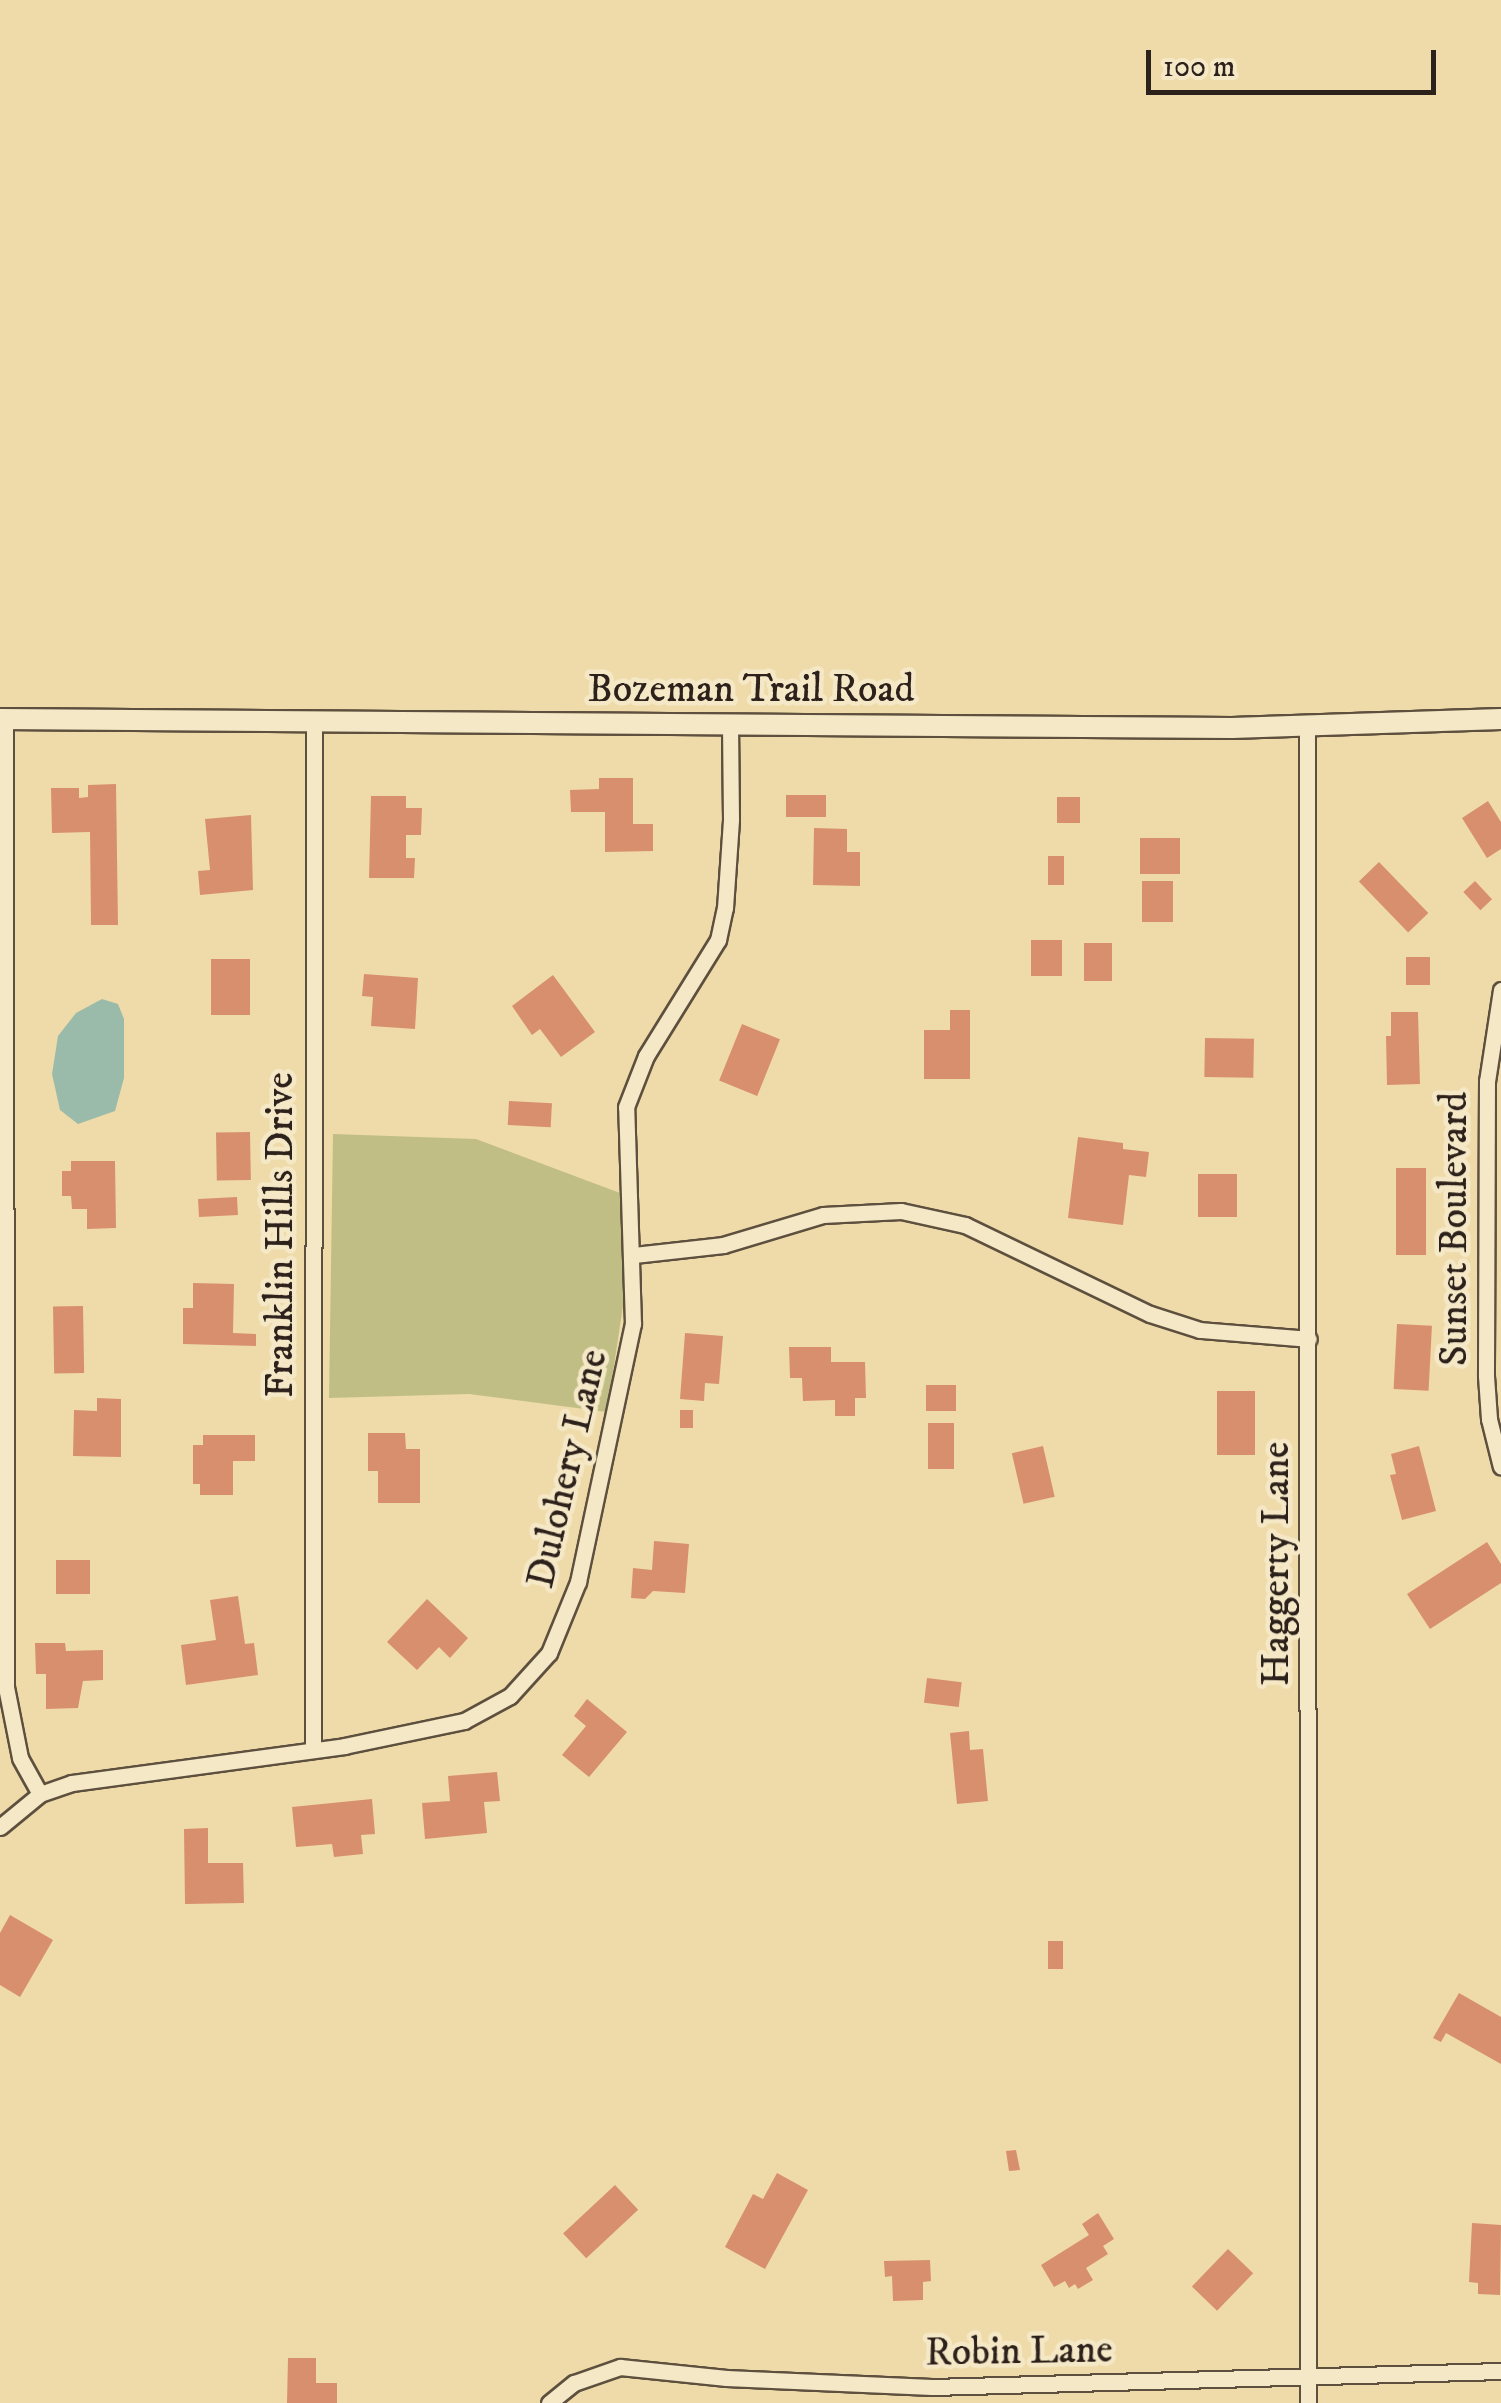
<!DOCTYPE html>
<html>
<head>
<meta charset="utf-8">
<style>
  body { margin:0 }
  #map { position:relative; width:1501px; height:2403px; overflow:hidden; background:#efdba9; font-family:"IM FELL DW Pica",serif }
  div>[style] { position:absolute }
  .green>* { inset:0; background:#c0be84 }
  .water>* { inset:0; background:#9abbaa }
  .building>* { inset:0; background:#d88f6e; transform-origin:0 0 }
  .roads { filter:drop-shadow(2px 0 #5e503e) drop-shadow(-2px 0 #5e503e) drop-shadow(0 2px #5e503e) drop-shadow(0 -2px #5e503e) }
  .street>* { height:15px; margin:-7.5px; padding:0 7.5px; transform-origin:7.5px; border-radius:7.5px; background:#f5e8c7 }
  .secondary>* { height:20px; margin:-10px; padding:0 10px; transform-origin:10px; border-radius:10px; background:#f5e8c7 }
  span { translate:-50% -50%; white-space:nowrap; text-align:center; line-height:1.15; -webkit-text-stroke:9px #f5e8c7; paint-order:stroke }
  .street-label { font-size:40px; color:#2d211b }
  .scale { position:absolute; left:1146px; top:50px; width:290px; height:45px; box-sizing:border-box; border:5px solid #2d211b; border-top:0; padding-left:12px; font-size:30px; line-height:35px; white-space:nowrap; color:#2d211b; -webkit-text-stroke:8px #f5e8c7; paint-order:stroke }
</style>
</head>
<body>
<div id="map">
  <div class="green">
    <div style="clip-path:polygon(333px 1134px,476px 1139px,620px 1193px,624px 1299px,607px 1412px,469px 1394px,329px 1398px)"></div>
  </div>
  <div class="water">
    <div style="clip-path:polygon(102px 999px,118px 1004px,124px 1019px,124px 1078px,115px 1111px,78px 1124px,60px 1110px,52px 1074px,58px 1036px,76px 1013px)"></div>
  </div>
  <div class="building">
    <div style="clip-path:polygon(599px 778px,633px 778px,633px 824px,653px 824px,653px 851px,605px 852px,605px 812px,571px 812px,570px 790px,599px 789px)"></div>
    <div style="clip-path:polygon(116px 784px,118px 925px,91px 925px,90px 832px,52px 833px,51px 788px,79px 788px,79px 798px,88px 797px,88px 785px)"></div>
    <div style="left:786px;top:795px;width:40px;height:22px"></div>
    <div style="clip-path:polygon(371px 796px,406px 796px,406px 808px,422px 808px,421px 835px,406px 835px,406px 858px,415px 858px,414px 878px,369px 878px)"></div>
    <div style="left:1057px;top:797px;width:23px;height:26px"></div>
    <div style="clip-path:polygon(1488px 801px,1501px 822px,1501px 849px,1487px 858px,1462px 818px)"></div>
    <div style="clip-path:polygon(251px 815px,253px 890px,200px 895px,198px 871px,210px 870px,205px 819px)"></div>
    <div style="clip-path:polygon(814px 828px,847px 829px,847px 852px,860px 852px,860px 886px,813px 885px)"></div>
    <div style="left:1140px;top:838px;width:40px;height:36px"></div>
    <div style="left:1048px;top:856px;width:16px;height:29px"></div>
    <div style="left:1379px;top:862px;width:71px;height:28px;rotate:46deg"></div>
    <div style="left:1142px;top:881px;width:31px;height:41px"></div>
    <div style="left:1475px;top:881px;width:25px;height:16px;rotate:47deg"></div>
    <div style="left:1031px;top:940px;width:31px;height:36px"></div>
    <div style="left:1084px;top:943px;width:28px;height:38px"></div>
    <div style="left:1406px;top:957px;width:24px;height:28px"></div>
    <div style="left:211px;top:959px;width:39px;height:56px"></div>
    <div style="clip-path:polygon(364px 974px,418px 978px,415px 1029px,371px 1026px,373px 997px,362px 996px)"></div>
    <div style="clip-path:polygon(553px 975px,595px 1032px,561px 1057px,540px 1029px,532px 1035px,512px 1006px)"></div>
    <div style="clip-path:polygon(950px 1010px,970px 1010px,970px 1079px,924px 1079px,924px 1030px,950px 1030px)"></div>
    <div style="clip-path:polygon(1391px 1012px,1418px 1012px,1420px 1084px,1387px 1085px,1386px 1036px,1391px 1036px)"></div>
    <div style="left:742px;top:1024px;width:41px;height:61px;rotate:22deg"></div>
    <div style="left:1205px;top:1038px;width:49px;height:39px;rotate:1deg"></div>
    <div style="left:509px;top:1101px;width:43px;height:24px;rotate:3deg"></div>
    <div style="left:250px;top:1132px;width:48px;height:34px;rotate:89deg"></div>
    <div style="clip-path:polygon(1078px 1137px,1123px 1143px,1123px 1149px,1149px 1152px,1146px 1177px,1129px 1175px,1123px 1225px,1068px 1218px)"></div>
    <div style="clip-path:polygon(71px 1161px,115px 1161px,116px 1228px,87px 1229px,87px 1209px,72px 1209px,71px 1196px,62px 1196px,62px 1171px,71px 1171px)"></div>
    <div style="left:1396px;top:1168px;width:30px;height:87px"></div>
    <div style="left:1198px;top:1174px;width:39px;height:43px"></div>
    <div style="left:237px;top:1197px;width:18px;height:39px;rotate:87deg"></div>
    <div style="clip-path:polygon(193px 1283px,234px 1284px,233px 1333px,256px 1334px,256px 1346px,183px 1344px,183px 1308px,193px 1308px)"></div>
    <div style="left:83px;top:1306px;width:67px;height:30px;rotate:89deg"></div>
    <div style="left:1397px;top:1324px;width:35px;height:65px;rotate:3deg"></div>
    <div style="clip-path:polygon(685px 1333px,723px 1336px,719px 1384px,705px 1383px,704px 1401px,680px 1399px)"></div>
    <div style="clip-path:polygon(789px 1347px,831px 1347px,831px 1362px,865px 1362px,866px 1398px,855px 1398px,855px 1416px,835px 1416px,835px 1400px,803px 1401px,802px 1378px,790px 1378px)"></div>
    <div style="left:926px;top:1385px;width:30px;height:26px"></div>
    <div style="left:1217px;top:1391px;width:38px;height:64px"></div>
    <div style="clip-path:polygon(97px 1398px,121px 1399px,121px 1457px,73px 1456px,74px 1410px,97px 1411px)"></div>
    <div style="left:680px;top:1410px;width:13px;height:18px"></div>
    <div style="left:928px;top:1423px;width:26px;height:46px"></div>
    <div style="clip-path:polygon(368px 1433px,405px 1433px,406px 1449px,420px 1449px,420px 1503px,378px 1503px,378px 1471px,368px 1471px)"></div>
    <div style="clip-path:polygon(203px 1435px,255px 1435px,255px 1461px,233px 1461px,233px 1495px,200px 1495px,200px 1484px,193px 1484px,193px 1445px,203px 1445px)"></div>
    <div style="left:1043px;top:1446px;width:52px;height:32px;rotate:77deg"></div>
    <div style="clip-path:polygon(1419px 1446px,1436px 1511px,1402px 1520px,1390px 1475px,1396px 1474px,1391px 1454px)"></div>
    <div style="clip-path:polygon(654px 1541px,689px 1544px,685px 1593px,653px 1591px,645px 1599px,631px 1598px,633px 1568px,652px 1570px)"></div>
    <div style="clip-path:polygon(1487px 1542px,1501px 1564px,1501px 1583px,1430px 1629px,1407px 1594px)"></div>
    <div style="left:56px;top:1560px;width:34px;height:34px"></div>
    <div style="clip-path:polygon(238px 1596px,245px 1644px,254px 1643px,258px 1675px,186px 1685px,181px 1645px,216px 1640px,210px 1600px)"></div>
    <div style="clip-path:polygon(427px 1599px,468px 1638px,450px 1658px,439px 1647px,417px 1670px,387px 1642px)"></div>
    <div style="clip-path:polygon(35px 1643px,65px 1643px,66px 1651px,103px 1650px,103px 1680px,83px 1681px,78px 1708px,46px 1709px,46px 1674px,36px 1674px)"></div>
    <div style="left:927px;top:1678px;width:35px;height:25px;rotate:7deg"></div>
    <div style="clip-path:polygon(587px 1699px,627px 1732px,589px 1777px,562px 1755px,586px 1726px,574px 1716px)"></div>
    <div style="clip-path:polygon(969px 1731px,970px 1750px,983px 1749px,988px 1801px,957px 1804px,950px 1733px)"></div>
    <div style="clip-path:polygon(497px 1772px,500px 1801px,484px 1802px,487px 1833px,425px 1839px,422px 1803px,450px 1801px,448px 1776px)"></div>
    <div style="clip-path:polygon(372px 1799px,375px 1834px,361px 1835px,363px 1854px,334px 1857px,332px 1844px,296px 1847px,292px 1807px)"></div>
    <div style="clip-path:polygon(208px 1828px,208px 1863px,243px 1863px,244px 1903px,185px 1904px,184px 1829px)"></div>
    <div style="clip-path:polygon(10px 1915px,53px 1940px,20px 1997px,0 1985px,0 1933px)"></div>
    <div style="left:1048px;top:1941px;width:15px;height:28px"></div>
    <div style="clip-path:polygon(1459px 1993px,1501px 2017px,1501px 2064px,1446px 2033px,1441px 2042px,1433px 2038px)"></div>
    <div style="clip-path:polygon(1016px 2150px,1020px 2170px,1009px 2171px,1006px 2151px)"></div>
    <div style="clip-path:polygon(777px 2173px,808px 2190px,765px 2269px,725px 2247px,753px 2194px,763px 2199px)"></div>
    <div style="left:615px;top:2185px;width:34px;height:71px;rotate:47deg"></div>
    <div style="clip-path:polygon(1098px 2213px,1114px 2239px,1103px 2246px,1108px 2254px,1086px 2268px,1093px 2280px,1078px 2289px,1075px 2284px,1069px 2288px,1065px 2281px,1054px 2287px,1041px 2265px,1089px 2235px,1082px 2224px)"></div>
    <div style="clip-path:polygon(1472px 2223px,1501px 2225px,1500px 2295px,1478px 2294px,1478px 2283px,1469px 2282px)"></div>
    <div style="left:1228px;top:2249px;width:35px;height:52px;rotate:44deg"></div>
    <div style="clip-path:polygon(930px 2260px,931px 2281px,923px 2282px,923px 2300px,893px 2301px,892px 2276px,885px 2277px,884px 2261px)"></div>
    <div style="clip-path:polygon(288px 2358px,316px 2358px,316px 2383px,337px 2383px,337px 2403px,287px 2403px)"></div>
  </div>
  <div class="roads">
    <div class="street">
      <div style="left:5px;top:720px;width:967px;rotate:89.94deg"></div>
      <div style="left:6px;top:1687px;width:72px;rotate:78.8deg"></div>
      <div style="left:20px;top:1758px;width:41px;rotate:60.9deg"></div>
      <div style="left:1307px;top:724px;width:1679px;rotate:89.97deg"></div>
      <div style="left:1501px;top:990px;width:92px;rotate:98.7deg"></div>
      <div style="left:1487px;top:1081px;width:295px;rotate:90.2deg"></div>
      <div style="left:1486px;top:1376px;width:43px;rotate:86deg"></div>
      <div style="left:1489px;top:1419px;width:49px;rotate:76deg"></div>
      <div style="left:634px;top:1255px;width:90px;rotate:-6.4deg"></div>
      <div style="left:723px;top:1245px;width:104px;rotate:-16.7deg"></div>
      <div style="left:823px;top:1215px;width:78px;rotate:-2.9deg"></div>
      <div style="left:901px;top:1211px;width:66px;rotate:12.3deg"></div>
      <div style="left:965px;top:1225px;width:205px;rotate:25.7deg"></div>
      <div style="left:1150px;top:1314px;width:52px;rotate:17.7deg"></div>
      <div style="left:1200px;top:1330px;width:109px;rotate:4.7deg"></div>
      <div style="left:313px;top:1749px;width:1028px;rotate:-89.94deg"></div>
      <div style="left:0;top:1827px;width:52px;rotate:-39.5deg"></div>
      <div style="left:40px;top:1794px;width:34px;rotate:-19deg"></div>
      <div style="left:72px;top:1783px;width:275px;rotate:-7.7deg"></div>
      <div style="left:344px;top:1746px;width:123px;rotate:-11.8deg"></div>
      <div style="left:464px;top:1721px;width:52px;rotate:-28.5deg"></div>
      <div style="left:510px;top:1696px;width:58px;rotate:-47.8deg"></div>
      <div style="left:549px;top:1653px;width:77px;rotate:-67.8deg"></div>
      <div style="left:578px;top:1582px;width:264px;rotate:-78deg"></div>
      <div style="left:633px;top:1324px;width:217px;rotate:-91.8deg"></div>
      <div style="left:626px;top:1107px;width:55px;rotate:-68.6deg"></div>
      <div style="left:646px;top:1056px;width:137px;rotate:-58.2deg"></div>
      <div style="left:718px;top:940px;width:33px;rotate:-78deg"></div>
      <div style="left:725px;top:908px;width:89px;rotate:-86.1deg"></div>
      <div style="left:731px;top:819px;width:93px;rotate:-90.6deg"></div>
      <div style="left:549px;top:2403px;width:32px;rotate:-39deg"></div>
      <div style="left:574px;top:2383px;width:49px;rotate:-19.2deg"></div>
      <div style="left:620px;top:2367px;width:107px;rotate:5.9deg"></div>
      <div style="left:726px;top:2378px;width:206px;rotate:2.5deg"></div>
      <div style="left:932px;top:2387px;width:569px;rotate:-1.61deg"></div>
    </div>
    <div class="secondary">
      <div style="left:0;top:719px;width:1232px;rotate:0.42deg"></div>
      <div style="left:1232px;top:728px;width:269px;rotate:-1.9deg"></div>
    </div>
  </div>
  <div class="street-label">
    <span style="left:751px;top:690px">Bozeman Trail Road</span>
    <span style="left:1455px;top:1229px;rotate:-90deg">Sunset Boulevard</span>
    <span style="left:281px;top:1235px;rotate:-90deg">Franklin Hills Drive</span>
    <span style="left:568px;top:1469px;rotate:-77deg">Dulohery Lane</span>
    <span style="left:1277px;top:1564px;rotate:-90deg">Haggerty Lane</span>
    <span style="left:1019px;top:2352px;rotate:-1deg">Robin Lane</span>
  </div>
  <div class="scale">100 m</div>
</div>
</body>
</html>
